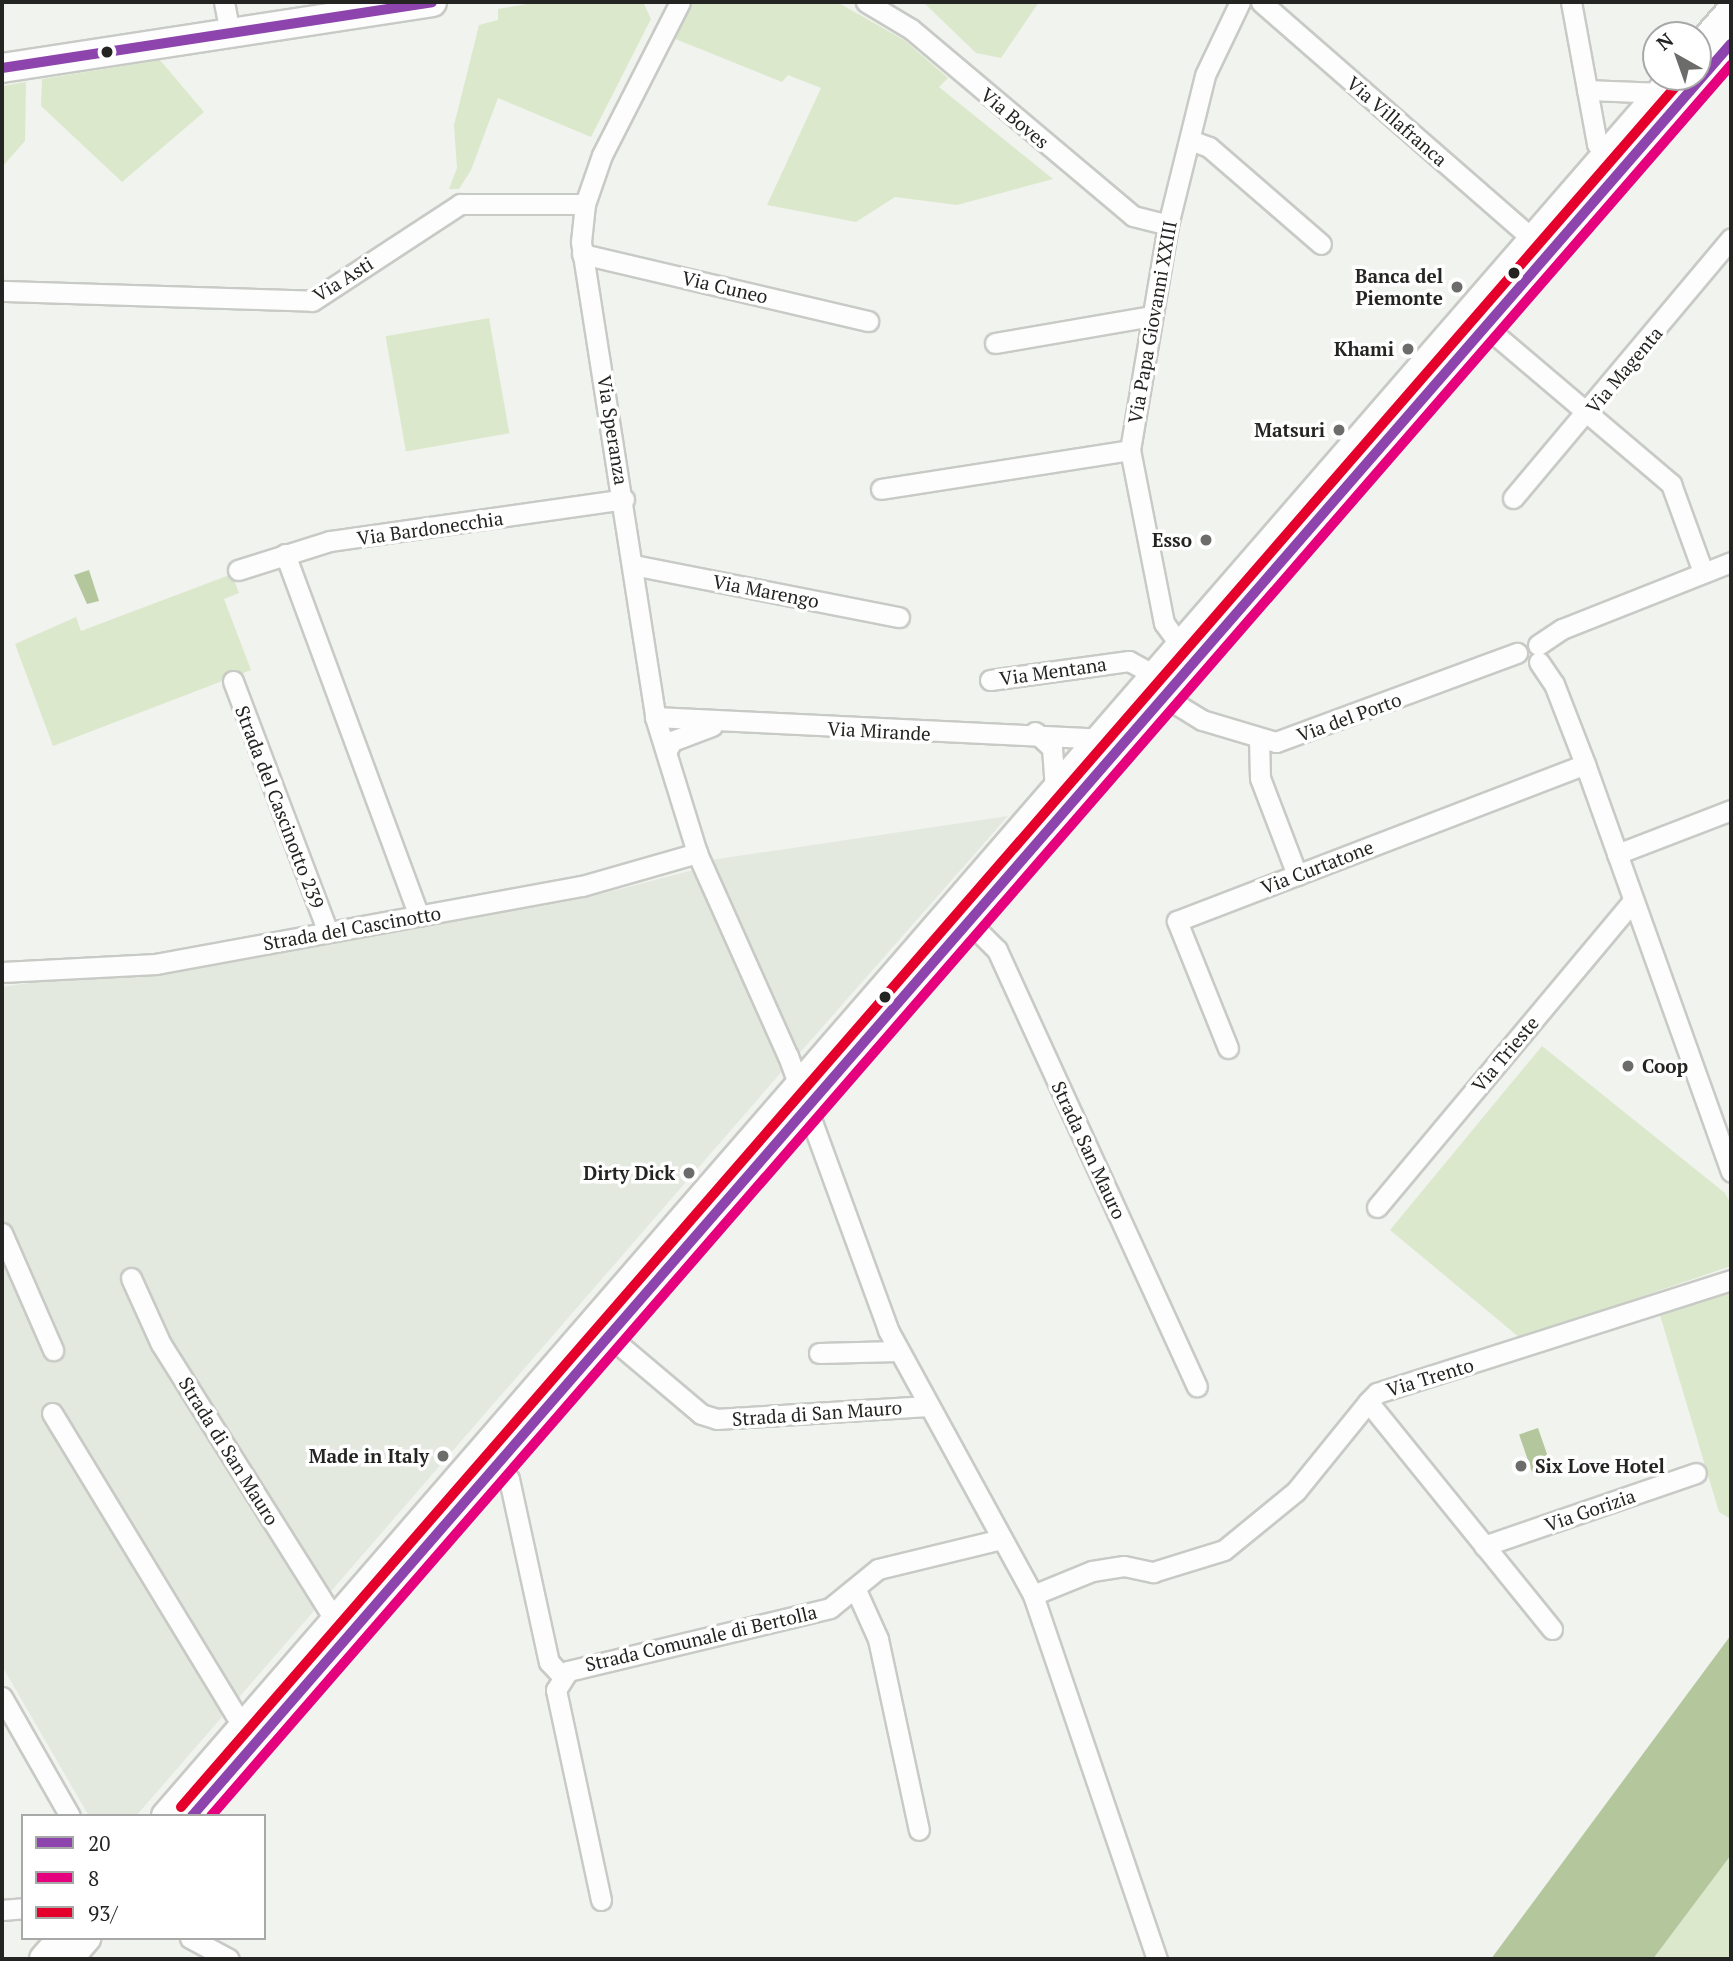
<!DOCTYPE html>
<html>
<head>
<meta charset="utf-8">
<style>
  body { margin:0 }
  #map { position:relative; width:1733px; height:1961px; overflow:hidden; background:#f1f3ef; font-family:"PT Serif",serif }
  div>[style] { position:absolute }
  .built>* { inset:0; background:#e4e9df }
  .green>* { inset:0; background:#dce8cc; transform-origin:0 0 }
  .water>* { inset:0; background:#b3c69c; transform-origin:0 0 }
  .roads { filter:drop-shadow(2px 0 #c8cac6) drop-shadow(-2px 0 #c8cac6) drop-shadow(0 2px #c8cac6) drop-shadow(0 -2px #c8cac6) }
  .street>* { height:19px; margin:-9.5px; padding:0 9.5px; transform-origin:9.5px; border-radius:9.5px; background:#fdfdfd }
  .secondary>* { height:28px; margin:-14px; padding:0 14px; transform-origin:14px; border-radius:14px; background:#fdfdfd }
  .bus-1>* { height:10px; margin:-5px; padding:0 5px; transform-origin:5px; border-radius:5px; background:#8e44ad }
  .bus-2>* { height:10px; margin:-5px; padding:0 5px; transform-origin:5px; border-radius:5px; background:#e5007d }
  .bus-3>* { height:10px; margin:-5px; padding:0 5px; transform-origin:5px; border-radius:5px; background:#e4002b }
  .dots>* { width:19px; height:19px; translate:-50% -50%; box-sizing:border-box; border:4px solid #fff; border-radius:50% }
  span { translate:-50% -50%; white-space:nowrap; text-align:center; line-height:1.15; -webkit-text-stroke:7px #fff; paint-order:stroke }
  .street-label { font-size:19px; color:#242522 }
  .poi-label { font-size:19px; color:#242522; font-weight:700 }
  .right { translate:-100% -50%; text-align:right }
  .left { translate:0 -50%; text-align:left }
  .frame { position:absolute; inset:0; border:4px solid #242522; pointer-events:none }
  .legend { position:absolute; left:21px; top:1814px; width:245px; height:126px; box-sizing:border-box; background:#fff; border:2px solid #a7a8a7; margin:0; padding:9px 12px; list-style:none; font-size:21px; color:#242522 }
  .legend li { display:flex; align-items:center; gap:14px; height:35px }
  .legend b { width:35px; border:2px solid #a7a8a7 }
  .north { position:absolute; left:1642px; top:21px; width:70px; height:70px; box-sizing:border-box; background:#fff; border:2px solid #a7a8a7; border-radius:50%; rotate:320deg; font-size:19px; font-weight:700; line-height:28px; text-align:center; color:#242522 }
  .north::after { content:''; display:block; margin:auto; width:24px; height:32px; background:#6c6d6a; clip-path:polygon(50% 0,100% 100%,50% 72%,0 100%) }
</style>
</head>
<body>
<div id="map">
  <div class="built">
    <div style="clip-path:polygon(1008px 816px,797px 1056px,704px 861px)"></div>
    <div style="clip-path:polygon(701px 868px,784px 1069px,136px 1816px,89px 1816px,2px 1666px,2px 987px,585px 898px)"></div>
  </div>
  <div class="green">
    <div style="clip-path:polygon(539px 2px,643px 2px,651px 19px,591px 137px,498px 98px,471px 170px,459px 189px,449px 189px,457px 168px,454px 125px,479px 25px,498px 20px,498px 9px)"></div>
    <div style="clip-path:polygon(693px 2px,837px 2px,904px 40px,948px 78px,939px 87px,1053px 179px,957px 205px,895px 197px,856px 222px,767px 205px,821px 88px,788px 75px,782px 82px,673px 38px,683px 9px)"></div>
    <div style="clip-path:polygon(923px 2px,1039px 2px,1001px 58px,976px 53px)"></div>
    <div style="clip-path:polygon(160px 60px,204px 112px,122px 182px,41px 106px,42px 79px)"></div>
    <div style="clip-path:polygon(26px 82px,25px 141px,2px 167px,2px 86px)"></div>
    <div style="left:489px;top:318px;width:117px;height:105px;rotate:80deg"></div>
    <div style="clip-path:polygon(232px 574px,239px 593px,224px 599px,251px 670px,53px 746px,15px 644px,76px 617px,81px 631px)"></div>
    <div style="clip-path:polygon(1542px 1046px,1725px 1193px,1731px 1204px,1731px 1266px,1520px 1338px,1390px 1230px)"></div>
    <div style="clip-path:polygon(1731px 1280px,1731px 1519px,1719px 1512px,1657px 1305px)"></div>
    <div style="clip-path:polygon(1731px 1855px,1731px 1959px,1653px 1959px)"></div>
  </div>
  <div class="water">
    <div style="clip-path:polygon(89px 570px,99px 601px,87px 604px,74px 575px)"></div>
    <div style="left:1538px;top:1428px;width:42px;height:20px;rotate:71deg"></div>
    <div style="clip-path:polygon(1731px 1635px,1731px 1855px,1653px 1959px,1491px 1959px)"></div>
  </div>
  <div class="roads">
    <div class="street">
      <div style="left:224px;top:2px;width:16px;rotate:79deg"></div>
      <div style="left:680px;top:2px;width:172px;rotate:117deg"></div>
      <div style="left:602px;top:155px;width:52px;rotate:109.1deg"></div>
      <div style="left:585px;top:204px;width:38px;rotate:96deg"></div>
      <div style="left:581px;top:242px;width:481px;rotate:81.1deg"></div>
      <div style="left:655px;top:717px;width:142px;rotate:72.8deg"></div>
      <div style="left:697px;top:853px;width:222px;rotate:65.9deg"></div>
      <div style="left:788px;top:1056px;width:292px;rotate:69.9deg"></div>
      <div style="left:888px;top:1330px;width:302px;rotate:61.3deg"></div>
      <div style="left:1033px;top:1595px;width:385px;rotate:71.2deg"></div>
      <div style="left:866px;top:2px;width:52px;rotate:31deg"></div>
      <div style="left:911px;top:29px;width:290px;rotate:40.1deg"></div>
      <div style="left:1133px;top:216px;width:36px;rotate:14deg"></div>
      <div style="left:1261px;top:2px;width:362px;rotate:41.1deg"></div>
      <div style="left:1571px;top:2px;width:144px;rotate:79.6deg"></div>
      <div style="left:1597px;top:144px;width:15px;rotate:53deg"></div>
      <div style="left:1587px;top:90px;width:74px;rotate:2.3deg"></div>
      <div style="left:1190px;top:140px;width:20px;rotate:20deg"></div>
      <div style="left:1209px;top:147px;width:148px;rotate:40.9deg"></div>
      <div style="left:582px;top:254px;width:294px;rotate:13.2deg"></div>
      <div style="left:2px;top:291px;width:310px;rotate:1.8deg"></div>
      <div style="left:312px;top:301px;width:177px;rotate:-33.2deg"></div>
      <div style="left:460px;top:204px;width:125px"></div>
      <div style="left:1486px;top:327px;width:243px;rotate:40.3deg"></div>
      <div style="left:1671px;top:484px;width:94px;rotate:70deg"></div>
      <div style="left:995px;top:343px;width:159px;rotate:-9.8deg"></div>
      <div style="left:881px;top:489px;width:252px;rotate:-8.9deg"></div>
      <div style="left:1513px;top:498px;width:339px;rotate:-50deg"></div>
      <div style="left:285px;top:554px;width:386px;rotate:69.7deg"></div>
      <div style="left:633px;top:565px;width:271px;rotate:11.1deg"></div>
      <div style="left:238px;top:570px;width:96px;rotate:-17.5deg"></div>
      <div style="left:330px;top:541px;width:297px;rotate:-8.1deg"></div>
      <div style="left:1180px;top:645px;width:27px;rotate:-126deg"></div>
      <div style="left:1164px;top:623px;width:176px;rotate:-101.1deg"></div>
      <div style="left:1130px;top:450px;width:228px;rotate:-80.4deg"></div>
      <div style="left:1168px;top:225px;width:154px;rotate:-76.1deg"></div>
      <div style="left:1205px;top:75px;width:81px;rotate:-64.4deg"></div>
      <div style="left:1538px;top:645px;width:29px;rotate:-34deg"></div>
      <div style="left:1562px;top:629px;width:182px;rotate:-21.6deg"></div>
      <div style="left:1539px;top:662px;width:27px;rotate:56deg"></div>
      <div style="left:1554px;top:684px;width:86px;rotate:68.8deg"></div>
      <div style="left:1585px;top:764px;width:433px;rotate:70.3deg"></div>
      <div style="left:990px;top:680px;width:140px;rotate:-7.8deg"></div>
      <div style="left:1129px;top:661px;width:29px;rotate:29deg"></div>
      <div style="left:233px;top:681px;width:268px;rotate:69.3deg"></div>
      <div style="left:1155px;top:691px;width:55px;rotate:31.7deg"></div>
      <div style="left:1202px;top:720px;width:77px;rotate:16.6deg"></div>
      <div style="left:1276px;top:742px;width:257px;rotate:-20.3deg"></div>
      <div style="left:655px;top:717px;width:457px;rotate:2.8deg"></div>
      <div style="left:1035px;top:732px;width:23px;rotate:43deg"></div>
      <div style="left:1052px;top:748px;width:41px;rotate:85.8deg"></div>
      <div style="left:1259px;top:738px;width:40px;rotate:88.6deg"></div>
      <div style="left:1260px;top:778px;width:104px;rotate:69.1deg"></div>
      <div style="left:666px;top:752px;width:13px;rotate:-61deg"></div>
      <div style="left:672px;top:741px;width:43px;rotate:-20.6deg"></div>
      <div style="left:1617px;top:854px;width:122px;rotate:-21.1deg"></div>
      <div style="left:970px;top:923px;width:38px;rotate:45deg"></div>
      <div style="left:997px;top:950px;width:480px;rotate:65.4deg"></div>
      <div style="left:2px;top:972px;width:154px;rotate:-3deg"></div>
      <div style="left:156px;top:964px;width:433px;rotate:-10.4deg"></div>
      <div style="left:582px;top:886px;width:120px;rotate:-16deg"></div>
      <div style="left:1228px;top:1048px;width:137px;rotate:-111.9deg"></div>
      <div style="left:1177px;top:921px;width:437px;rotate:-21deg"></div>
      <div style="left:1377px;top:1207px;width:399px;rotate:-50.1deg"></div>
      <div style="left:2px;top:1233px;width:128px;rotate:66.4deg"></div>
      <div style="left:131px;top:1278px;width:72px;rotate:65.6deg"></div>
      <div style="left:161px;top:1344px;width:326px;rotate:57.8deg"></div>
      <div style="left:610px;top:1337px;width:119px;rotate:40.2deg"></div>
      <div style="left:701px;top:1414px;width:17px;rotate:17deg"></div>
      <div style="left:717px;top:1419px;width:210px;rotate:-3.5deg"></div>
      <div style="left:819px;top:1353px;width:79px;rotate:-1.5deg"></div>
      <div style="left:52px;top:1413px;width:366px;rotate:58.7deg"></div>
      <div style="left:491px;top:1455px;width:30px;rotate:53deg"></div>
      <div style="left:509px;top:1479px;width:187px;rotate:77.7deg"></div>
      <div style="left:549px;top:1662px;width:19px;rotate:47deg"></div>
      <div style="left:1484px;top:1546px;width:224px;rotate:-19deg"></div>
      <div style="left:856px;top:1590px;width:54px;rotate:65.8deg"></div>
      <div style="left:878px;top:1639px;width:195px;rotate:77.9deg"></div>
      <div style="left:1033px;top:1595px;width:64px;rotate:-22.1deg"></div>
      <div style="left:1092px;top:1571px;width:32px;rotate:-9deg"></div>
      <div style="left:1124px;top:1566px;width:30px;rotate:12deg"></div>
      <div style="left:1153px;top:1572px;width:74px;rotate:-17.2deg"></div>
      <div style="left:1224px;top:1550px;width:93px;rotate:-39.3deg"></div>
      <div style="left:1296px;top:1491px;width:114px;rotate:-51deg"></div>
      <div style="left:1552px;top:1629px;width:292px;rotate:-129deg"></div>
      <div style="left:1368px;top:1402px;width:13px;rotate:-45deg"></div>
      <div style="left:1377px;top:1393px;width:372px;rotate:-17.7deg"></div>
      <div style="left:2px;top:1697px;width:137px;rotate:60.3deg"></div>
      <div style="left:601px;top:1900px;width:215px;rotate:-102.1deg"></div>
      <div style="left:556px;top:1690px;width:22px;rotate:-58deg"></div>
      <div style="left:568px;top:1671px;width:269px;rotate:-13.5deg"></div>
      <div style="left:830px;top:1608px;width:62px;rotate:-39.1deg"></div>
      <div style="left:878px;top:1569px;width:127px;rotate:-13.7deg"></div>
      <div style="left:2px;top:1910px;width:21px;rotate:-5deg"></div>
      <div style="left:190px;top:1938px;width:44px;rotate:28.3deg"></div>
    </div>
    <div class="secondary">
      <div style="left:1698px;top:49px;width:50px;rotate:-49deg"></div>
      <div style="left:2px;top:68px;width:435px;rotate:-8.7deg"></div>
      <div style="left:166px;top:1816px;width:2302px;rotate:-49.07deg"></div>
      <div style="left:192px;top:1816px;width:2347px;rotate:-49.03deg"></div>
      <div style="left:44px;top:1959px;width:28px;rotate:-49deg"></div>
      <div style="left:68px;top:1959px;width:28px;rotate:-49deg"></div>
    </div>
  </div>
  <div class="bus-1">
    <div style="left:2px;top:68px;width:435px;rotate:-8.7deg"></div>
    <div style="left:192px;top:1816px;width:2347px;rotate:-49.03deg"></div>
  </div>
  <div class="bus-2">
    <div style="left:211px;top:1816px;width:2319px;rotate:-49.04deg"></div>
  </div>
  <div class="bus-3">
    <div style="left:181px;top:1807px;width:2292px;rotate:-49.02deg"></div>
  </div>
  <div class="dots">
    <div style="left:107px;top:52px;background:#242522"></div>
    <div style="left:1514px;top:273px;background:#242522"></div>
    <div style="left:1457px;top:287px;background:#6c6d6a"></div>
    <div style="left:1408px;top:349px;background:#6c6d6a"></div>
    <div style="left:1339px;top:430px;background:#6c6d6a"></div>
    <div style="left:1206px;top:540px;background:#6c6d6a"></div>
    <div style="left:885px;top:997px;background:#242522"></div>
    <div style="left:1628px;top:1066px;background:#6c6d6a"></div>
    <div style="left:689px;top:1173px;background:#6c6d6a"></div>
    <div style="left:443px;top:1456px;background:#6c6d6a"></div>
    <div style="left:1521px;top:1466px;background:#6c6d6a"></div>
  </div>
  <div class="street-label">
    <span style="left:1015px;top:118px;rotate:40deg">Via Boves</span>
    <span style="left:1397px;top:121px;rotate:41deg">Via Villafranca</span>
    <span style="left:343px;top:279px;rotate:-32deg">Via Asti</span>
    <span style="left:725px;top:287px;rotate:13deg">Via Cuneo</span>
    <span style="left:1152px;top:322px;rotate:-80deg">Via Papa Giovanni XXIII</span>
    <span style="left:1624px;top:370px;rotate:-50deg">Via Magenta</span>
    <span style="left:613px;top:430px;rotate:81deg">Via Speranza</span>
    <span style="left:430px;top:528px;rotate:-8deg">Via Bardonecchia</span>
    <span style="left:766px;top:591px;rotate:11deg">Via Marengo</span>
    <span style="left:1053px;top:671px;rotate:-8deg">Via Mentana</span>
    <span style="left:1349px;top:717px;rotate:-20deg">Via del Porto</span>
    <span style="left:879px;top:731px;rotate:3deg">Via Mirande</span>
    <span style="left:280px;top:807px;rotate:69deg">Strada del Cascinotto 239</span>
    <span style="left:1317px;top:867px;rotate:-21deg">Via Curtatone</span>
    <span style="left:352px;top:928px;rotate:-10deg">Strada del Cascinotto</span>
    <span style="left:1505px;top:1054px;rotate:-50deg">Via Trieste</span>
    <span style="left:1089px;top:1150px;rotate:65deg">Strada San Mauro</span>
    <span style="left:1430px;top:1377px;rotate:-17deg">Via Trento</span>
    <span style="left:817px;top:1413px;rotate:-4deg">Strada di San Mauro</span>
    <span style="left:229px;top:1451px;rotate:58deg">Strada di San Mauro</span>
    <span style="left:1590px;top:1510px;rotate:-19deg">Via Gorizia</span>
    <span style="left:701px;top:1638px;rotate:-13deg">Strada Comunale di Bertolla</span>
  </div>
  <div class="poi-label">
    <span class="right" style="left:1443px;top:287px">Banca del<br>Piemonte</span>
    <span class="right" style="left:1394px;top:349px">Khami</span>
    <span class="right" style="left:1325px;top:430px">Matsuri</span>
    <span class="right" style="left:1192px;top:540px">Esso</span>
    <span class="left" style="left:1642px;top:1066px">Coop</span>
    <span class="right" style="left:675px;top:1173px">Dirty Dick</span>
    <span class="right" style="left:429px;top:1456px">Made in Italy</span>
    <span class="left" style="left:1535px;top:1466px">Six Love Hotel</span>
  </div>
  <div class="frame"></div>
  <ul class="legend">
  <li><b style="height:9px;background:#8e44ad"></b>20</li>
  <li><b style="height:9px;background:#e5007d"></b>8</li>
  <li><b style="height:9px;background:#e4002b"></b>93/</li>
  </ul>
  <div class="north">N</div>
</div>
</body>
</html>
